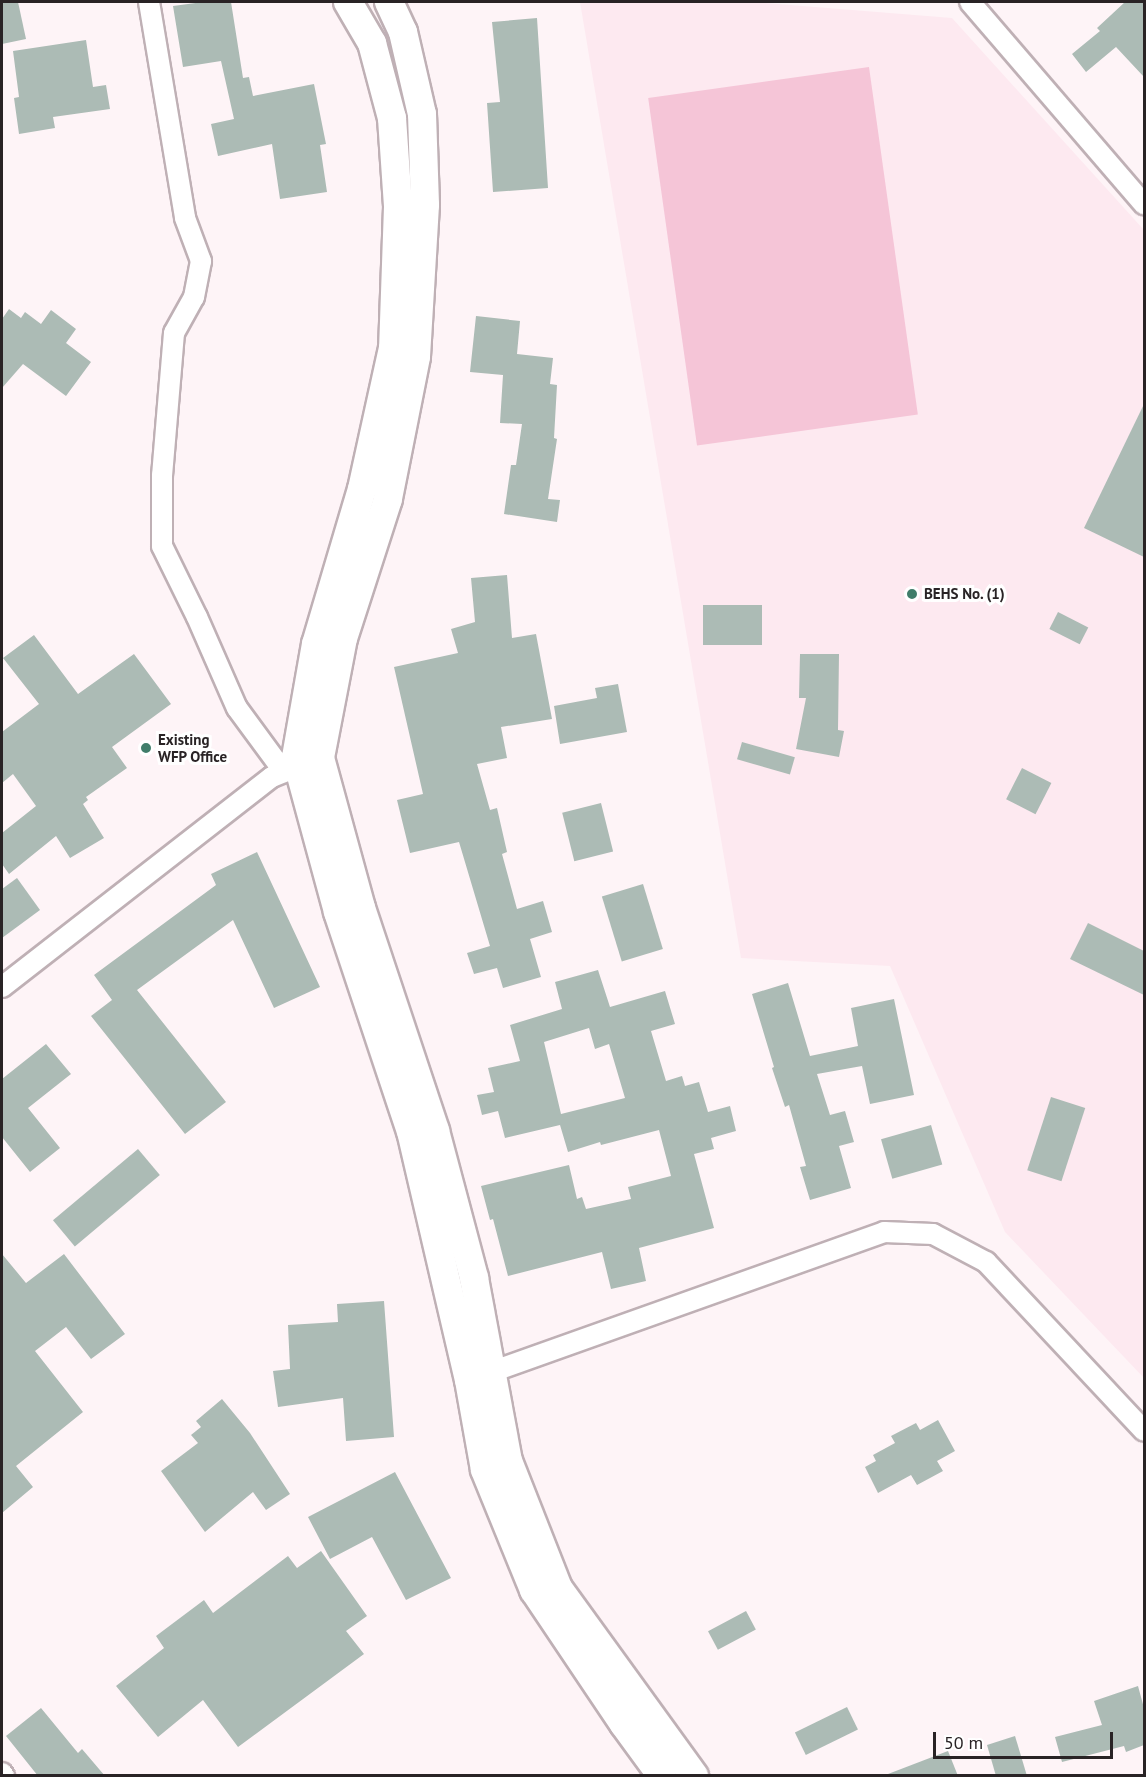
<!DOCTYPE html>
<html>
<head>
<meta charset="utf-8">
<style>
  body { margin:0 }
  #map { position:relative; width:1146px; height:1777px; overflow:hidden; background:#fef4f7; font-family:"PT Sans",sans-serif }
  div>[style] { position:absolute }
  .built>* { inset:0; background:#fde9f0 }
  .green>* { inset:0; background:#f5c5d7; transform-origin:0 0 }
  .building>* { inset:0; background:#acbbb5; transform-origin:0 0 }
  .roads { filter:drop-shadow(2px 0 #bfb0b5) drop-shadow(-2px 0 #bfb0b5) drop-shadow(0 2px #bfb0b5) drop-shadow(0 -2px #bfb0b5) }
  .street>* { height:20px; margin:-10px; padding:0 10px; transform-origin:10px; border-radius:10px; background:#fff }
  .secondary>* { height:28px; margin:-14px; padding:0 14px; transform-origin:14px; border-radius:14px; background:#fff }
  .dots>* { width:16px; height:16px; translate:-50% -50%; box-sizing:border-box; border:3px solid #fff; border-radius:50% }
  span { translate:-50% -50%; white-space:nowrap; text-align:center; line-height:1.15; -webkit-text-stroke:6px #fff; paint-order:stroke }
  .poi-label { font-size:15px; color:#292325; font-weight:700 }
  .left { translate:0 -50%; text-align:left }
  .frame { position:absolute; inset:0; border:3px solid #292325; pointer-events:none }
  .scale { position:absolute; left:933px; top:1732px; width:180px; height:27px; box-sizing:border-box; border:3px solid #292325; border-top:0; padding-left:8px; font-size:18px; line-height:21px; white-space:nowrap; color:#292325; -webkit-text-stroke:4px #fff; paint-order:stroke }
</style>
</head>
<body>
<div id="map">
  <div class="built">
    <div style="clip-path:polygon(580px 2px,752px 2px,952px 18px,1144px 230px,1144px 1378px,1005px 1232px,890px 966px,741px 958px)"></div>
  </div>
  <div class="green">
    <div style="left:869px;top:67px;width:351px;height:223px;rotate:82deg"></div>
  </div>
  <div class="building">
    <div style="clip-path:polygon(2px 2px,18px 2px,26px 39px,2px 44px)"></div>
    <div style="clip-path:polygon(203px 2px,231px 2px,243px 78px,249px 77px,253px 96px,314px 84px,326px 144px,320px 145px,327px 192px,280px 199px,272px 144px,218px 156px,211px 124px,234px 119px,221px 61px,183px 67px,173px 6px)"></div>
    <div style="clip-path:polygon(1125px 2px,1144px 2px,1144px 77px,1116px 47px,1086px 72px,1072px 54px,1100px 31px,1097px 28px)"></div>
    <div style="clip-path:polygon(537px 18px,548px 188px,493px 192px,487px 103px,500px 102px,492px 22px)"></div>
    <div style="clip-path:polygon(86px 40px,93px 87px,106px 85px,110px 109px,53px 117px,55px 128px,19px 134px,14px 98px,19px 97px,13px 51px)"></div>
    <div style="clip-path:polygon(9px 309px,21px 318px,25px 312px,41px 324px,51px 310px,76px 329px,66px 343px,91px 362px,66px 396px,23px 364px,2px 388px,2px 319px)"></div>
    <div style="clip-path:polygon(476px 316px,520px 321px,517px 354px,553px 358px,550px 384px,557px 385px,554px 438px,557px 439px,548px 499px,560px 500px,557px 522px,504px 514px,511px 465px,516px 465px,522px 424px,500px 423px,503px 375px,470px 372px)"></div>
    <div style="clip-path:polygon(1144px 404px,1144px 557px,1084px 528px)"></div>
    <div style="clip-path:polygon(507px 575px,512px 638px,536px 634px,552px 719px,501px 727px,507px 758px,477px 764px,490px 810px,497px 808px,507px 852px,502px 854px,517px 909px,543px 901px,552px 932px,530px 939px,541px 977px,503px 988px,497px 968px,474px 974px,467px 953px,490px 946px,459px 842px,410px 853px,397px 800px,423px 794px,394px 667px,458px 653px,451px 629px,475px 622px,471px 578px)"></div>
    <div style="left:703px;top:605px;width:59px;height:40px"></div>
    <div style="left:1058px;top:612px;width:34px;height:19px;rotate:27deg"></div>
    <div style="clip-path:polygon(34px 635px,78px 694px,134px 654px,171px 704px,112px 747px,127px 768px,86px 797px,88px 800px,83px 804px,104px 838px,70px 858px,56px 836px,9px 874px,2px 864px,2px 833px,36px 806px,13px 774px,2px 783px,2px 732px,39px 704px,3px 658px)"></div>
    <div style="clip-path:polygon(800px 654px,839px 654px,838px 730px,844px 731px,839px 757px,796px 749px,806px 698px,799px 698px)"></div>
    <div style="clip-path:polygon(618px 684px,627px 732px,560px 744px,554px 706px,597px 698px,595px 688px)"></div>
    <div style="left:742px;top:742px;width:55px;height:18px;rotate:16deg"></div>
    <div style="left:1022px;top:768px;width:33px;height:35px;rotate:27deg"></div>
    <div style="left:601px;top:803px;width:50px;height:40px;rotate:76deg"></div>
    <div style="clip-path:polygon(257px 852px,320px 987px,274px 1008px,233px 920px,137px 990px,226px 1102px,185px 1134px,91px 1016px,112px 1000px,94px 975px,216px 885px,211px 874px)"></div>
    <div style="clip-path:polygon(17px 878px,40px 910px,2px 938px,2px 889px)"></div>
    <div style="left:643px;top:884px;width:68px;height:43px;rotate:73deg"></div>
    <div style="clip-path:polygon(1088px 923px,1144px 951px,1144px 995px,1070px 959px)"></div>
    <div style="clip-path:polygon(evenodd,598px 970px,610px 1007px,665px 991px,675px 1024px,651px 1031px,666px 1081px,682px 1076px,685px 1086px,699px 1082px,708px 1112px,730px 1106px,736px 1131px,711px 1138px,714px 1149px,694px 1154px,714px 1228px,639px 1248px,646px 1281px,611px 1289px,602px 1252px,508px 1276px,493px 1219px,490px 1220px,481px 1186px,569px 1165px,577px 1199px,582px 1197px,586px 1209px,631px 1199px,628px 1187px,671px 1176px,659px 1130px,601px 1145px,600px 1142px,568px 1152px,560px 1125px,505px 1138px,498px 1111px,482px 1115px,477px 1095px,494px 1092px,488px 1068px,520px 1061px,510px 1025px,562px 1009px,555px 982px,598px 970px,589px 1028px,595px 1049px,609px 1044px,625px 1098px,561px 1114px,544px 1042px,589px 1028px)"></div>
    <div style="clip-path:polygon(788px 983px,810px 1056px,858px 1046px,851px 1008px,894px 999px,914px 1095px,870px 1104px,862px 1066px,817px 1074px,830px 1115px,845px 1111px,854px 1142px,839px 1146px,851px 1188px,810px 1200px,800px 1167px,806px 1166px,789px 1105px,785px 1107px,772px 1068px,774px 1067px,752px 994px)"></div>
    <div style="clip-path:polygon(46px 1044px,71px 1074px,28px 1108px,60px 1148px,30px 1172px,2px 1137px,2px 1079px)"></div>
    <div style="left:1051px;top:1097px;width:36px;height:77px;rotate:18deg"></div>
    <div style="left:931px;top:1125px;width:41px;height:52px;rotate:74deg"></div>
    <div style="left:138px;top:1149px;width:34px;height:111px;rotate:50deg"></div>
    <div style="clip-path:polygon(2px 1254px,26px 1283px,64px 1254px,125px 1334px,91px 1359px,66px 1327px,35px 1351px,83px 1412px,16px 1466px,33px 1487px,2px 1513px)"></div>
    <div style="clip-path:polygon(384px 1301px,394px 1437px,346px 1441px,343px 1398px,278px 1407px,273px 1371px,290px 1369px,288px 1325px,338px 1322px,337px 1304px)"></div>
    <div style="clip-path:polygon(222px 1399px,250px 1433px,290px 1494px,266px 1510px,253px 1492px,205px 1532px,161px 1471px,198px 1443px,191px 1435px,201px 1427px,196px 1421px)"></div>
    <div style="clip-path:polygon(938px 1420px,955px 1451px,937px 1461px,943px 1471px,917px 1485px,911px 1475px,878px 1493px,865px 1467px,876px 1461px,873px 1455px,895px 1443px,891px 1436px,916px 1423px,920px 1430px)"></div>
    <div style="clip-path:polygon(395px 1472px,451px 1578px,406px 1600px,372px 1537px,330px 1559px,308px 1517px)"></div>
    <div style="clip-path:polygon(321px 1551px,367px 1616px,346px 1631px,364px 1654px,238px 1747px,203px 1700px,158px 1737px,116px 1686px,164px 1648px,156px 1636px,204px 1600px,213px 1613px,288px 1556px,297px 1568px)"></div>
    <div style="left:746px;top:1611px;width:21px;height:43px;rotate:62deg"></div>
    <div style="clip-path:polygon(1138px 1686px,1144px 1708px,1144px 1745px,1126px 1752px,1124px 1746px,1062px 1762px,1055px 1737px,1102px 1725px,1094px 1701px)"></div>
    <div style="left:847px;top:1707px;width:25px;height:58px;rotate:64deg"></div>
    <div style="clip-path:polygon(41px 1708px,78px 1753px,82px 1749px,105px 1776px,38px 1776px,6px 1736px)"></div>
    <div style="clip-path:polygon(1015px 1736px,1027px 1776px,996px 1776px,987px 1745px)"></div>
    <div style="clip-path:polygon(948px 1751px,958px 1776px,889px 1776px,888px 1774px)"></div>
  </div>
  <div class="roads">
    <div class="street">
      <div style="left:149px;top:2px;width:219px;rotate:80.5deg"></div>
      <div style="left:185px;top:218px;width:46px;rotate:69.6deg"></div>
      <div style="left:201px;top:261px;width:37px;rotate:101deg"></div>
      <div style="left:194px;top:297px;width:41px;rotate:119.1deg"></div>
      <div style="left:174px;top:333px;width:143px;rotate:94.8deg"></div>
      <div style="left:162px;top:475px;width:71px;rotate:90deg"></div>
      <div style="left:162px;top:546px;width:79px;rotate:63.8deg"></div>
      <div style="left:197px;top:617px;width:99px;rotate:66.3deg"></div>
      <div style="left:237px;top:708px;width:79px;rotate:53.7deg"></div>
      <div style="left:970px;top:2px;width:267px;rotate:49.3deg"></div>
      <div style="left:2px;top:987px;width:342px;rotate:-37.9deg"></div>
      <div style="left:272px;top:777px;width:24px;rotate:-22deg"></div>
      <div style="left:480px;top:1376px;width:429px;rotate:-19.6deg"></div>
      <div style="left:884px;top:1232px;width:49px;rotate:2.3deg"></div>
      <div style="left:933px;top:1234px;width:60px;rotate:27.8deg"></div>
      <div style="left:986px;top:1262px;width:231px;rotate:46.9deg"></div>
      <div style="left:2px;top:1773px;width:4px;rotate:56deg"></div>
    </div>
    <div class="secondary">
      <div style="left:348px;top:2px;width:48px;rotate:59.7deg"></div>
      <div style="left:372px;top:43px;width:78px;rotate:75.1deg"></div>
      <div style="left:392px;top:118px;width:89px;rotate:86.1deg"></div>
      <div style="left:398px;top:207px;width:141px;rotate:92deg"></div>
      <div style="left:393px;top:348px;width:144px;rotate:102.4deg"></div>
      <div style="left:362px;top:489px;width:162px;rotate:106.5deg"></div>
      <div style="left:316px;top:644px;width:115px;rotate:100deg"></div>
      <div style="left:296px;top:757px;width:161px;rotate:74.8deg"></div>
      <div style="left:338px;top:912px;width:231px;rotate:71.6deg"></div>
      <div style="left:411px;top:1131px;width:256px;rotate:76.9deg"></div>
      <div style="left:469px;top:1380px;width:91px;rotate:79.9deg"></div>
      <div style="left:485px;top:1470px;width:130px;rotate:67.8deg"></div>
      <div style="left:534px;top:1590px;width:161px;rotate:56.1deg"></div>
      <div style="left:624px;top:1724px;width:64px;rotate:53.8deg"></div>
      <div style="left:389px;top:2px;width:33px;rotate:65deg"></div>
      <div style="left:403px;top:32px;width:84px;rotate:77deg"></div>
      <div style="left:422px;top:114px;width:91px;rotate:88.1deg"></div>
      <div style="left:425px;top:205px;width:152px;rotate:93.4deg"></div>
      <div style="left:416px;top:357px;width:145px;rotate:101.2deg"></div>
      <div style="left:388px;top:499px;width:146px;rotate:107.9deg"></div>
      <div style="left:343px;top:638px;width:122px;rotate:100.9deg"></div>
      <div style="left:320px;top:758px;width:156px;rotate:74.7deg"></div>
      <div style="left:361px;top:908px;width:235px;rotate:71.6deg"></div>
      <div style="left:435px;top:1131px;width:152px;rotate:75.1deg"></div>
      <div style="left:474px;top:1278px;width:186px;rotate:79.5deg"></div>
      <div style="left:508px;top:1461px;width:136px;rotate:68.5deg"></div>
      <div style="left:558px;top:1588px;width:232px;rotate:54.1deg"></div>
    </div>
  </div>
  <div class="dots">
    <div style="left:912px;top:594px;background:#407d6a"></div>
    <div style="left:146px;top:748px;background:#407d6a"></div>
  </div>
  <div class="poi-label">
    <span class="left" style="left:924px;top:594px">BEHS No. (1)</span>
    <span class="left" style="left:158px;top:748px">Existing<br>WFP Office</span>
  </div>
  <div class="frame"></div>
  <div class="scale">50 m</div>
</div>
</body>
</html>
